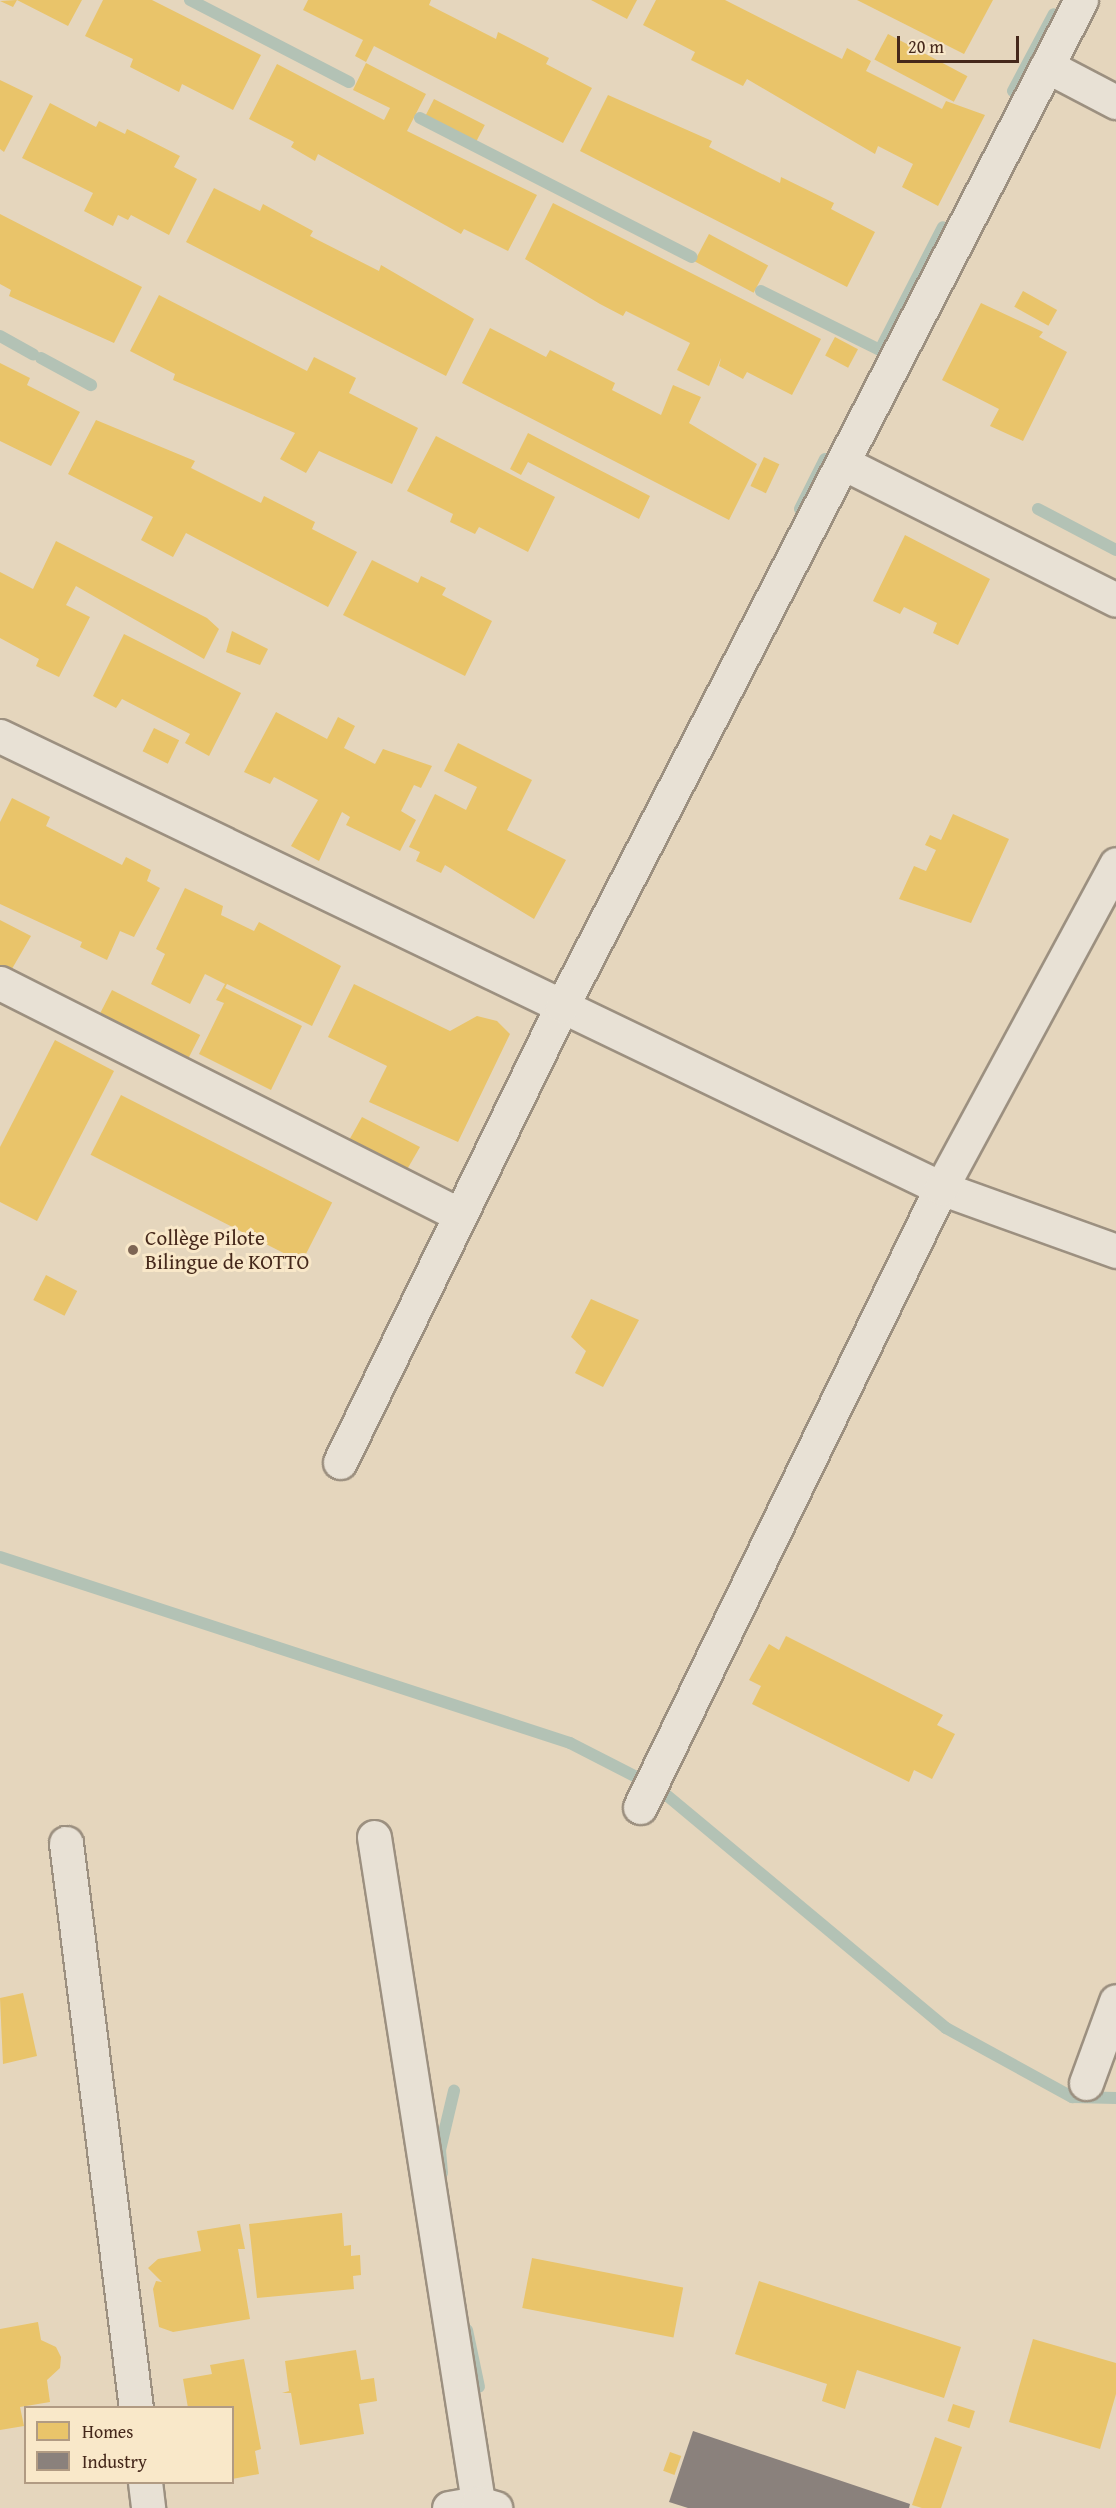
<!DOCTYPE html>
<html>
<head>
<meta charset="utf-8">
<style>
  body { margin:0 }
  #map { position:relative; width:1116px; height:2508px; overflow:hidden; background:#e5d6bd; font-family:"Gentium Book Plus",serif }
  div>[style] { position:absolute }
  .homes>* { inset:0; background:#e9c46a; transform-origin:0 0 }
  .industry>* { inset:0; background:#8a817c }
  .stream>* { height:12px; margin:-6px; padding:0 6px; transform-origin:6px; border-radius:6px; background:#b3c2b5 }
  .roads { filter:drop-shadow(2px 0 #9c9080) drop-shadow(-2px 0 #9c9080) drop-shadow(0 2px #9c9080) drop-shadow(0 -2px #9c9080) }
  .minor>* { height:33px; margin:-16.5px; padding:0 16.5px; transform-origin:16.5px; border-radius:16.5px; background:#e8e1d5 }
  .dots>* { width:16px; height:16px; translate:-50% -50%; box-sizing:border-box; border:3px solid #f9e8c9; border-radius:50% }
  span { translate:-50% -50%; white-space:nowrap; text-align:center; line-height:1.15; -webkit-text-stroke:6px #f9e8c9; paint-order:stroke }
  .poi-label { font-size:21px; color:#45281b }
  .left { translate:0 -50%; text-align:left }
  .legend { position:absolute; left:24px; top:2406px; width:210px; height:78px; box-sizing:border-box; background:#f9e8c9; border:2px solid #b19b83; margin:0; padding:8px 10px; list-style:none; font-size:18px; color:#45281b }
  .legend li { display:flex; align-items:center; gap:12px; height:30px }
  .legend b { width:30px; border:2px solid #b19b83 }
  .scale { position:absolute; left:897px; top:36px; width:122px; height:27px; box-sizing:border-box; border:3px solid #45281b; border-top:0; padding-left:8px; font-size:18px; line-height:21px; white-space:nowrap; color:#45281b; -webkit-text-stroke:4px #f9e8c9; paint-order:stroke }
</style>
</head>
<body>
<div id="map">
  <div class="homes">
    <div style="clip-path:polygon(16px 0,82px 0,68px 26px,17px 0,13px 7px,0 1px)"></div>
    <div style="clip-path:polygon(103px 0,152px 0,261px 55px,233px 110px,182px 84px,179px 92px,130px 67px,133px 59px,85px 36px)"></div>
    <div style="clip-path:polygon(308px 0,431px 0,429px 5px,496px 39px,498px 32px,549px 58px,546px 64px,592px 88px,563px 143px,374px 46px,366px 62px,355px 56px,363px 40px,303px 10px)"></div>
    <div style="clip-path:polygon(591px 0,637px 0,627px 19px)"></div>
    <div style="clip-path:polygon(656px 0,725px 0,842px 59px,847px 48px,871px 61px,866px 71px,942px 109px,946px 101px,985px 115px,938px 206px,902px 187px,913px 164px,878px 146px,875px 154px,747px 79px,743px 86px,691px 60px,695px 52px,643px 25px)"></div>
    <div style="clip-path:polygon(857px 0,993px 0,964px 54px)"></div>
    <div style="left:888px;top:34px;width:90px;height:29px;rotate:28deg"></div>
    <div style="clip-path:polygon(366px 63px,426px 94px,407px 131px,537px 195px,508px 251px,464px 229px,461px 234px,318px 154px,315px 161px,291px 147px,294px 142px,249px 119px,277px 64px,384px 120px,390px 108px,353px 90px)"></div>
    <div style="clip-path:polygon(0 80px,33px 96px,4px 152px,0 149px)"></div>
    <div style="clip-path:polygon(608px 95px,712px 141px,709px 147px,780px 183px,781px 177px,834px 203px,831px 209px,875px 232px,847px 287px,580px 151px)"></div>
    <div style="left:434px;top:99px;width:57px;height:21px;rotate:27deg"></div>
    <div style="clip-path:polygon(50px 103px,96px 127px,99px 121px,125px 134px,127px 129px,180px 156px,174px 167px,197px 179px,169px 235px,131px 215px,128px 220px,118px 215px,113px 226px,84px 211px,93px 193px,22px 158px)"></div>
    <div style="clip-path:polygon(214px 188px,260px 211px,263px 204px,313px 231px,310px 236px,379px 271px,381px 265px,474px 319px,446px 376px,186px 242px)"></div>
    <div style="clip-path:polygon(553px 203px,821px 339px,792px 395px,747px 372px,743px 379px,719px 366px,721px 358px,709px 386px,677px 370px,690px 343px,626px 311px,623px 316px,600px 304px,525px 259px)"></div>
    <div style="clip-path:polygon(0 214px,142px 287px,114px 343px,9px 296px,11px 290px,0 284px)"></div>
    <div style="left:709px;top:234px;width:67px;height:31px;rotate:28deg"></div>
    <div style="left:1023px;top:291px;width:39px;height:18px;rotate:29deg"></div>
    <div style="clip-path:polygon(159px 295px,307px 371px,314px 357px,356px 378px,349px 393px,418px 428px,392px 484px,319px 451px,306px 473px,280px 459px,295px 433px,173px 380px,175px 374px,130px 351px)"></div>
    <div style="clip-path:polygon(981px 303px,1043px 332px,1039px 337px,1067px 352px,1023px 441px,990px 426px,999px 409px,942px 380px)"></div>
    <div style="clip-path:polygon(490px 328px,546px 357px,550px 350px,615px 383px,612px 390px,661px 415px,673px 385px,701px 397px,689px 423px,757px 464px,729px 520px,462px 383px)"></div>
    <div style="left:835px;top:337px;width:26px;height:21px;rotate:28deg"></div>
    <div style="clip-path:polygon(0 363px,30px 378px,27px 385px,80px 412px,51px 466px,0 441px)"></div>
    <div style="clip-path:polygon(96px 420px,195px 461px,191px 468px,261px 503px,264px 496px,315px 522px,312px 529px,357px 552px,328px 607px,186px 533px,173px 557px,141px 540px,153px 517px,68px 474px)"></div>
    <div style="clip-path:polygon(528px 433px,650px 496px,639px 519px,528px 462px,521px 475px,510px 469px)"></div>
    <div style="clip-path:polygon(436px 436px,555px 497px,528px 552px,479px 527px,475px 534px,450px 522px,453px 514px,407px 491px)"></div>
    <div style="left:764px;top:457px;width:17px;height:32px;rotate:25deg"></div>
    <div style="clip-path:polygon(905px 535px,990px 579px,958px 645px,933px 633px,937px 623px,904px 607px,900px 614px,873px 601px)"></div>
    <div style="clip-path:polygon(56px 541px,207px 618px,219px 629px,204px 659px,76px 586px,66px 605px,90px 617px,59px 677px,36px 666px,39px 659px,0 638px,0 572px,33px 589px)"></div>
    <div style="clip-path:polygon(372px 560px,418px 583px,421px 576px,446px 588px,442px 595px,492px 621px,465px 676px,343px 615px)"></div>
    <div style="clip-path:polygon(232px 631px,268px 649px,260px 665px,226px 652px)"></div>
    <div style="clip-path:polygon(124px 634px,241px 693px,209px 756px,185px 743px,190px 734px,122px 699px,116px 708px,93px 696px)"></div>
    <div style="clip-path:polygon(276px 712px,327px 739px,338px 717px,355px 726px,344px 748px,375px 764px,383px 749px,432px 766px,421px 788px,414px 785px,401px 811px,416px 820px,400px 851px,346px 825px,350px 817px,342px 812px,319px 861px,291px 846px,318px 800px,274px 777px,270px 784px,244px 772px)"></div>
    <div style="left:154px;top:728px;width:28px;height:26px;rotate:26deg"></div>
    <div style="clip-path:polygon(458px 743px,532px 780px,507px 830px,566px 860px,534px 919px,445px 865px,441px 873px,416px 861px,420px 852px,409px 847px,435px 794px,466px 810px,477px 787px,444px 771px)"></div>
    <div style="clip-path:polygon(12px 798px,50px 817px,46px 826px,122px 865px,126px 857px,151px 870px,147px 881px,160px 888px,134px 937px,120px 931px,107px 960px,80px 947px,82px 942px,0 904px,0 822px)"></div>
    <div style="clip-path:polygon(953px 814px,1009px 839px,971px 923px,899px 899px,914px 866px,926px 871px,936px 850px,925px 845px,930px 835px,941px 840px)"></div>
    <div style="clip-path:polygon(185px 888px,223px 906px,221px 915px,254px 931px,259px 922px,341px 966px,312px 1026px,227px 984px,225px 988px,302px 1026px,271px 1090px,199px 1054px,224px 1003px,216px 1000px,225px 984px,205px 974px,190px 1004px,151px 984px,165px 954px,156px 949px)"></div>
    <div style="clip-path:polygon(0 920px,31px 936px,9px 974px,0 969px)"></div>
    <div style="clip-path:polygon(354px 984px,450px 1031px,477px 1016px,497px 1021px,510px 1034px,458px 1142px,369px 1102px,387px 1066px,328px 1037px)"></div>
    <div style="left:112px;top:990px;width:99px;height:28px;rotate:27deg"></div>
    <div style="clip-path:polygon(55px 1040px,114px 1071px,37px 1221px,0 1202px,0 1147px)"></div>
    <div style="left:121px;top:1095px;width:237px;height:67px;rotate:27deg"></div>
    <div style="clip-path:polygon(362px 1117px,420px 1147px,405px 1173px,343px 1151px)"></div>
    <div style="left:46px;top:1275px;width:35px;height:28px;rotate:27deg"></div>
    <div style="clip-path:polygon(591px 1299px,639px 1320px,603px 1387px,575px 1373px,586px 1351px,571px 1337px)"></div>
    <div style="clip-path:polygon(786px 1636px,943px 1715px,937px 1725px,955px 1734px,932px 1779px,914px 1770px,909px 1782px,752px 1704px,761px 1686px,749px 1680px,769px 1644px,779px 1650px)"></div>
    <div style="clip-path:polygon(23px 1993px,37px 2056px,3px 2064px,0 1998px)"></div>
    <div style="clip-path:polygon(342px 2213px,344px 2246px,351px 2245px,351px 2256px,360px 2255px,361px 2275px,353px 2276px,354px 2289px,257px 2298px,249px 2224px)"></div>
    <div style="clip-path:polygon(240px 2224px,245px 2249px,238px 2249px,250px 2319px,173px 2332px,159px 2327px,153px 2289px,156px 2281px,162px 2282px,148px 2268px,158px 2259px,201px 2251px,197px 2231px)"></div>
    <div style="left:532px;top:2258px;width:154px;height:51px;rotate:11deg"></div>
    <div style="clip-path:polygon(759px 2281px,961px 2347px,944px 2398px,857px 2370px,845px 2409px,822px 2401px,827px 2384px,735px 2354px)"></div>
    <div style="clip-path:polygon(38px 2322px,41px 2340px,56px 2347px,61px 2357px,60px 2368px,47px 2380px,50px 2402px,20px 2407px,24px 2426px,0 2430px,0 2329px)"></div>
    <div style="clip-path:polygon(1033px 2339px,1116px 2363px,1116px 2394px,1100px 2449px,1009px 2422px)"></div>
    <div style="clip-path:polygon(356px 2350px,361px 2380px,374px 2378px,377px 2401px,359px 2404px,364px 2434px,300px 2445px,291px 2393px,282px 2393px,289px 2391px,285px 2361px)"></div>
    <div style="clip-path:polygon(244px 2359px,261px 2449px,255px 2451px,259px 2474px,232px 2479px,232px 2408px,188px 2408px,183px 2379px,212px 2374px,210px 2365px)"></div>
    <div style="left:953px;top:2404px;width:23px;height:18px;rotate:18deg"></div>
    <div style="clip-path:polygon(935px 2437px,962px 2447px,941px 2508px,922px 2508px,912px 2505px)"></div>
    <div style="left:670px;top:2452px;width:12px;height:20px;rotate:20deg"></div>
  </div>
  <div class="industry">
    <div style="clip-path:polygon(693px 2431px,910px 2504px,909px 2508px,688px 2508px,669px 2502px)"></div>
  </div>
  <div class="stream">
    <div style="left:190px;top:0;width:179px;rotate:27.3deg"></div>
    <div style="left:1013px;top:91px;width:87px;rotate:-62deg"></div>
    <div style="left:420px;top:118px;width:305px;rotate:27.1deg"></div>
    <div style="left:761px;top:291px;width:133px;rotate:26.4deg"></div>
    <div style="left:880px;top:350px;width:138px;rotate:-62.9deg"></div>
    <div style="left:0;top:336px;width:38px;rotate:29deg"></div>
    <div style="left:41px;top:358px;width:57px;rotate:28.4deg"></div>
    <div style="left:800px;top:509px;width:56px;rotate:-63.4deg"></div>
    <div style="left:1038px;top:509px;width:88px;rotate:27.7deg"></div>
    <div style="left:0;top:1557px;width:600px;rotate:18.07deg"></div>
    <div style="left:570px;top:1743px;width:99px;rotate:27.1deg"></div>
    <div style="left:658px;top:1788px;width:375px;rotate:39.8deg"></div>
    <div style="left:946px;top:2028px;width:144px;rotate:28.7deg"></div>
    <div style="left:1072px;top:2097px;width:44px;rotate:1.3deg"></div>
    <div style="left:442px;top:2173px;width:23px;rotate:-95deg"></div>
    <div style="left:440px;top:2150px;width:61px;rotate:-76.7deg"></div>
    <div style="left:467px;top:2330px;width:58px;rotate:78.1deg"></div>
  </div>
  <div class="roads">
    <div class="minor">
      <div style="left:1047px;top:66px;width:78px;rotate:27.6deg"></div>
      <div style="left:843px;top:463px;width:305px;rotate:26.6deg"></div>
      <div style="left:0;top:736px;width:1044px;rotate:25.66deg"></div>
      <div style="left:941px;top:1188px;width:186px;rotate:19.8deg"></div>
      <div style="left:0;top:983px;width:515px;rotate:26.76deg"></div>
      <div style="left:340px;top:1462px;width:507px;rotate:-64.04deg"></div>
      <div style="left:562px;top:1006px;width:1132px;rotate:-62.71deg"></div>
      <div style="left:640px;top:1807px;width:688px;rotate:-64.07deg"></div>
      <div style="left:941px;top:1188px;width:368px;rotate:-61.6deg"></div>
      <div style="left:374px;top:1837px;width:679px;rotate:81.11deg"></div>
      <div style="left:66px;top:1843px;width:569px;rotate:82.94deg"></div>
      <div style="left:1086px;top:2083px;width:87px;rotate:-69.9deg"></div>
      <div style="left:145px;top:2482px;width:26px;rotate:83deg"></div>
      <div style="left:449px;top:2508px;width:29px;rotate:-10deg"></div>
      <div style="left:478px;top:2503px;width:18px;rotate:16deg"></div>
    </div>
  </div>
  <div class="dots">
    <div style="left:133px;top:1250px;background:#7d6554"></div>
  </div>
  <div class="poi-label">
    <span class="left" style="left:145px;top:1250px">Collège Pilote<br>Bilingue de KOTTO</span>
  </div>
  <ul class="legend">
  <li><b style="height:16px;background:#e9c46a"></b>Homes</li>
  <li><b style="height:16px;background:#8a817c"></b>Industry</li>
  </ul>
  <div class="scale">20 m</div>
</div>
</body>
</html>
